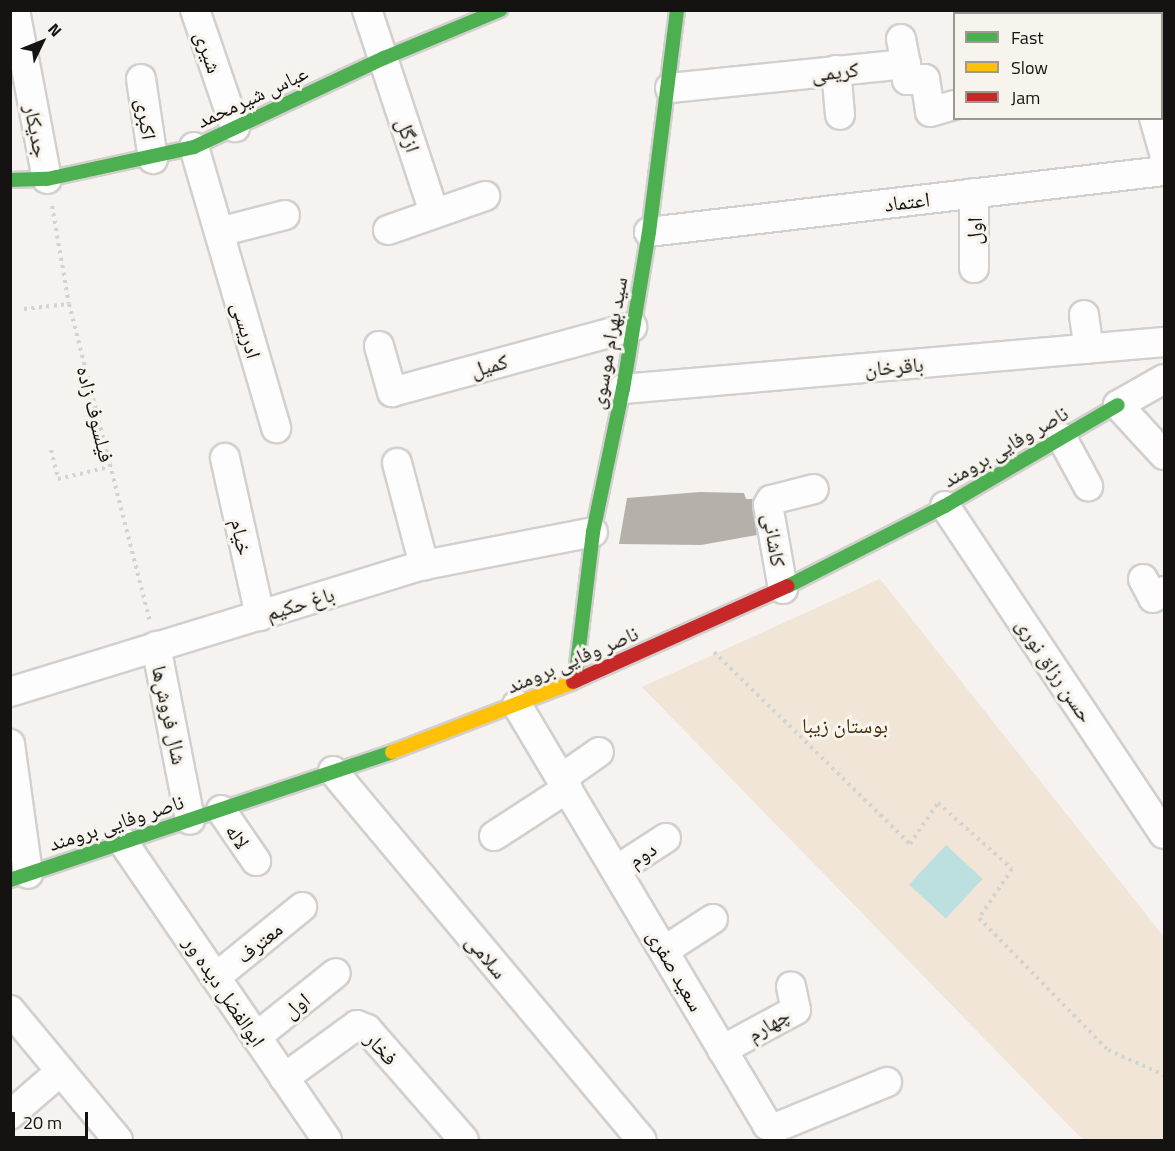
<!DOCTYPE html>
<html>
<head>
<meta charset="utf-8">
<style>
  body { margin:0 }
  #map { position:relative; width:1175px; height:1151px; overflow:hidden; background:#f5f2ef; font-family:"Titillium Web","Noto Naskh Arabic",sans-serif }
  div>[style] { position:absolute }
  .green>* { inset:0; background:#f0e5d7 }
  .water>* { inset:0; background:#bce0e0; transform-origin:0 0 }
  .building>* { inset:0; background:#b5b0a9 }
  .path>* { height:4px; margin-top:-2px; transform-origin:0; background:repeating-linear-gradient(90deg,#d3d3d1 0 3px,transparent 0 7.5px) }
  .roads { filter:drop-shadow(2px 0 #d2d0ce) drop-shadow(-2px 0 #d2d0ce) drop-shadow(0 2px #d2d0ce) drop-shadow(0 -2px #d2d0ce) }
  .street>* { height:28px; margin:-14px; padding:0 14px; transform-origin:14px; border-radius:14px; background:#fefdfd }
  .fast>* { height:14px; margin:-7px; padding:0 7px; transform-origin:7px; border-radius:7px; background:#4caf50 }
  .slow>* { height:14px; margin:-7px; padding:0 7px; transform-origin:7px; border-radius:7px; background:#ffc107 }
  .jam>* { height:14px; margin:-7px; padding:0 7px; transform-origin:7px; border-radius:7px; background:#c62828 }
  span { translate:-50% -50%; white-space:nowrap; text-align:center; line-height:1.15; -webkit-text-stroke:6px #f7f3ed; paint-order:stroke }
  .street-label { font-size:21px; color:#141311 }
  .park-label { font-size:21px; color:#442d00 }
  .frame { position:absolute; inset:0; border:12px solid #141311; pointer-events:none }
  .legend { position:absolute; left:953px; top:12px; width:210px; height:108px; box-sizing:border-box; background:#f7f3ed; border:2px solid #9c9995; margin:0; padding:8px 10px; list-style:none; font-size:18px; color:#141311 }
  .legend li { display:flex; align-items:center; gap:12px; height:30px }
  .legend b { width:30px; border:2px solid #9c9995 }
  .north { position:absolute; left:12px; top:12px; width:60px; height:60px; -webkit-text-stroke:4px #f7f3ed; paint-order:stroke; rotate:47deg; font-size:16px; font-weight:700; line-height:24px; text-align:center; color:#141311 }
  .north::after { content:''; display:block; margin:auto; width:21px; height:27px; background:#141311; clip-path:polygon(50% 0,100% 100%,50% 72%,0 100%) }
  .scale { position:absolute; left:12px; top:1112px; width:76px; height:27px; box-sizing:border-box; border:3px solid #141311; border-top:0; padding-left:8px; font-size:18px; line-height:21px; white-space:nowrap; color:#141311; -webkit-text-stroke:4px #f7f3ed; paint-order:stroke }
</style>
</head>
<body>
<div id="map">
  <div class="green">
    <div style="clip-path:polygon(880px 579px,1164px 937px,1164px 1140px,1083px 1140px,642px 687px)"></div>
  </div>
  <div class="water">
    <div style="left:946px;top:845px;width:50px;height:54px;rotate:43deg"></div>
  </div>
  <div class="building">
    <div style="clip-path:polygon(700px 492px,744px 493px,746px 499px,753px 499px,757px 535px,701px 545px,619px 544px,627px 498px)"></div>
  </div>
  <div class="path">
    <div style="left:52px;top:206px;width:99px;rotate:80.2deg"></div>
    <div style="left:69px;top:304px;width:328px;rotate:75.7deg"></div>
    <div style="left:24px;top:309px;width:45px;rotate:-6.3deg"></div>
    <div style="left:51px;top:450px;width:30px;rotate:76deg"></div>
    <div style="left:58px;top:479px;width:52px;rotate:-13.2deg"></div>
    <div style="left:714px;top:652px;width:274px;rotate:44.4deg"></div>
    <div style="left:910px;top:844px;width:50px;rotate:-55.7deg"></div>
    <div style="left:938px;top:803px;width:99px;rotate:41.7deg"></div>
    <div style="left:1012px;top:869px;width:59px;rotate:124deg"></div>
    <div style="left:979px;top:918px;width:185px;rotate:45.7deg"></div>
    <div style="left:1108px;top:1050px;width:61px;rotate:24.1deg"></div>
  </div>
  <div class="roads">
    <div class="street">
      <div style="left:15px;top:10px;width:172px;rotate:79.3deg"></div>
      <div style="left:195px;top:10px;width:124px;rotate:71.1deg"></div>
      <div style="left:367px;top:10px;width:213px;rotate:71.7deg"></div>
      <div style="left:1124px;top:10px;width:4px;rotate:76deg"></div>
      <div style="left:901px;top:39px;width:25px;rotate:79deg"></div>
      <div style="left:1162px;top:50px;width:2px;rotate:-27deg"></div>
      <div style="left:836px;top:70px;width:45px;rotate:84.9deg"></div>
      <div style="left:141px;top:79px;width:81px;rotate:81.5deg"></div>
      <div style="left:670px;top:88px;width:237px;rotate:-5.8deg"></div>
      <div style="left:906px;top:64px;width:16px;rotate:86deg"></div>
      <div style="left:907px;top:80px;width:18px;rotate:-3deg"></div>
      <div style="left:925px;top:79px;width:33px;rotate:81deg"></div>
      <div style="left:930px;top:112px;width:25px;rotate:-16deg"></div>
      <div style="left:1154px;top:118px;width:37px;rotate:74deg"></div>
      <div style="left:194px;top:147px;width:293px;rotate:73.7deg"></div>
      <div style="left:388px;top:230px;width:103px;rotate:-19.3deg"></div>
      <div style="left:219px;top:232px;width:68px;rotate:-14.4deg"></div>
      <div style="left:649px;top:232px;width:519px;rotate:-6.76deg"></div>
      <div style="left:974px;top:268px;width:75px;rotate:-90deg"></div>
      <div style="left:1084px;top:315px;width:34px;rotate:82deg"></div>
      <div style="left:379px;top:346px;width:48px;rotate:74.2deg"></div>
      <div style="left:392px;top:392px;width:249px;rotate:-15.2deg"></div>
      <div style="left:1164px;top:379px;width:53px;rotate:150.5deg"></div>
      <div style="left:1118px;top:405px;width:68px;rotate:47.4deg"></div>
      <div style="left:623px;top:389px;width:543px;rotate:-4.97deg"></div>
      <div style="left:1062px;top:438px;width:55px;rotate:61.6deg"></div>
      <div style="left:225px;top:458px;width:162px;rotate:77.5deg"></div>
      <div style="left:397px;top:463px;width:106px;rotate:75.2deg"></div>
      <div style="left:945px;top:506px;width:394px;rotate:56.3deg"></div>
      <div style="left:1143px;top:579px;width:21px;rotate:62deg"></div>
      <div style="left:1153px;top:598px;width:13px;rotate:-32deg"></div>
      <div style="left:783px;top:589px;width:85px;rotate:-100.1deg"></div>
      <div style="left:768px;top:505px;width:6px;rotate:-59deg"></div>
      <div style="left:771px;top:500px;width:44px;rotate:-14.3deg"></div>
      <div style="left:156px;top:646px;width:177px;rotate:78.9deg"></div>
      <div style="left:10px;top:692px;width:433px;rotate:-17.1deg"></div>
      <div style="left:424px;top:565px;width:172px;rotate:-11deg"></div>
      <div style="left:517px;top:705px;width:489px;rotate:59.2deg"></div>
      <div style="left:767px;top:1125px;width:9px;rotate:21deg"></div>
      <div style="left:775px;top:1128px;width:121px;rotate:-22.3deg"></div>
      <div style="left:10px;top:744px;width:131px;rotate:82.1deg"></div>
      <div style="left:333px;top:771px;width:481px;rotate:50.1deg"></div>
      <div style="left:562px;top:778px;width:45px;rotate:-35.1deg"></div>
      <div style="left:221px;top:810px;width:62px;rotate:55.5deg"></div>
      <div style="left:494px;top:836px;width:88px;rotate:-33deg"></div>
      <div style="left:123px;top:842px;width:361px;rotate:55.6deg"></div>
      <div style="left:618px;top:869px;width:57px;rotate:-32.9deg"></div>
      <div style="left:665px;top:950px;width:57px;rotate:-32.9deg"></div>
      <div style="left:216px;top:977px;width:111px;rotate:-39.1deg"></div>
      <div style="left:10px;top:1010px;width:169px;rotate:50.3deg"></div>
      <div style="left:256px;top:1037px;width:102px;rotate:-38.7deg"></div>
      <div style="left:722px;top:1050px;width:84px;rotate:-28.4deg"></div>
      <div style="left:796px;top:1010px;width:24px;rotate:-102deg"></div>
      <div style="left:284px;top:1078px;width:90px;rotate:-36deg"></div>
      <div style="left:357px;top:1025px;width:11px;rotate:22deg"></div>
      <div style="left:367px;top:1029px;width:147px;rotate:48.9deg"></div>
      <div style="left:10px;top:1115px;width:67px;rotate:-40.8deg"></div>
    </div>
    <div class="fast">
      <div style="left:10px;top:180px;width:37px;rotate:-2deg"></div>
      <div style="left:47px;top:179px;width:150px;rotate:-12.3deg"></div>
      <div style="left:194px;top:147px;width:210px;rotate:-25.1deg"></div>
      <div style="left:384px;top:58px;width:126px;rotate:-22.5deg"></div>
      <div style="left:788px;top:586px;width:176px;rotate:-27deg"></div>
      <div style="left:945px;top:506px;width:200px;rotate:-30.3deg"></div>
      <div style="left:575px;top:681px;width:150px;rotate:-83.1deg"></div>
      <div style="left:593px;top:532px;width:146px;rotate:-78.2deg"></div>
      <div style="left:623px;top:389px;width:159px;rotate:-80.6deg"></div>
      <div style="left:649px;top:232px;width:224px;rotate:-82.8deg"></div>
      <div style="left:10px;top:880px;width:403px;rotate:-18.5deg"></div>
    </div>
    <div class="slow">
      <div style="left:392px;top:752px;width:194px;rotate:-21.1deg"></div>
    </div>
    <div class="jam">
      <div style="left:573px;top:682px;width:235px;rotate:-24.1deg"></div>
    </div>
  </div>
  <div class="street-label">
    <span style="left:209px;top:52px;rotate:71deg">شیری</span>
    <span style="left:835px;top:71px;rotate:-6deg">کریمی</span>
    <span style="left:252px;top:96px;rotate:-25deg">عباس شیرمحمد</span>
    <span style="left:147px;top:119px;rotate:82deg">اکبری</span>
    <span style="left:37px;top:131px;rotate:79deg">جدیکار</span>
    <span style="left:409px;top:135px;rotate:72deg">ازگل</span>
    <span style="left:907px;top:201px;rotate:-7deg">اعتماد</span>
    <span style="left:974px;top:231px;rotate:-90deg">اول</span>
    <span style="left:247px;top:330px;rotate:74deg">ادریسی</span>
    <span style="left:608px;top:343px;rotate:-80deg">سید بهرام موسوی</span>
    <span style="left:489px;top:365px;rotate:-15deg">کمیل</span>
    <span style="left:894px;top:366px;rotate:-5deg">باقرخان</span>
    <span style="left:96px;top:414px;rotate:76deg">فیلسوف زاده</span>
    <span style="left:1005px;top:446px;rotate:-30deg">ناصر وفایی برومند</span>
    <span style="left:242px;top:537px;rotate:78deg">خیام</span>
    <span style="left:775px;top:540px;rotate:81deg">کاشانی</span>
    <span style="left:300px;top:603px;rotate:-17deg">باغ حکیم</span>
    <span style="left:572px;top:659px;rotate:-23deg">ناصر وفایی برومند</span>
    <span style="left:1055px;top:670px;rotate:56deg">حسن رزاق نوری</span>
    <span style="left:170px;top:715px;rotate:78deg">شال فروش‌ها</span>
    <span style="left:116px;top:822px;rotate:-18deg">ناصر وفایی برومند</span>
    <span style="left:238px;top:836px;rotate:56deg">لاله</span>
    <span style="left:642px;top:854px;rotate:-33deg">دوم</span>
    <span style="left:259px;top:942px;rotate:-39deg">معترف</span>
    <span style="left:487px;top:956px;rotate:50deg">سلامی</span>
    <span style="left:676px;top:970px;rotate:60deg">سعید صفری</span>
    <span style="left:225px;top:991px;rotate:56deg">ابوالفضل دیده ور</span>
    <span style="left:296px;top:1005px;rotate:-39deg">اول</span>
    <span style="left:768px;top:1024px;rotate:-31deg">چهارم</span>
    <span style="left:382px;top:1048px;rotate:47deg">فخار</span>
  </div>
  <div class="park-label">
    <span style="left:845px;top:725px">بوستان زیبا</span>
  </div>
  <div class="frame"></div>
  <ul class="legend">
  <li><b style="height:8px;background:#4caf50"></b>Fast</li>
  <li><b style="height:8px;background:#ffc107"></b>Slow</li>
  <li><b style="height:8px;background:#c62828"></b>Jam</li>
  </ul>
  <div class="north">N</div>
  <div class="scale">20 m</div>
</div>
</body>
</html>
